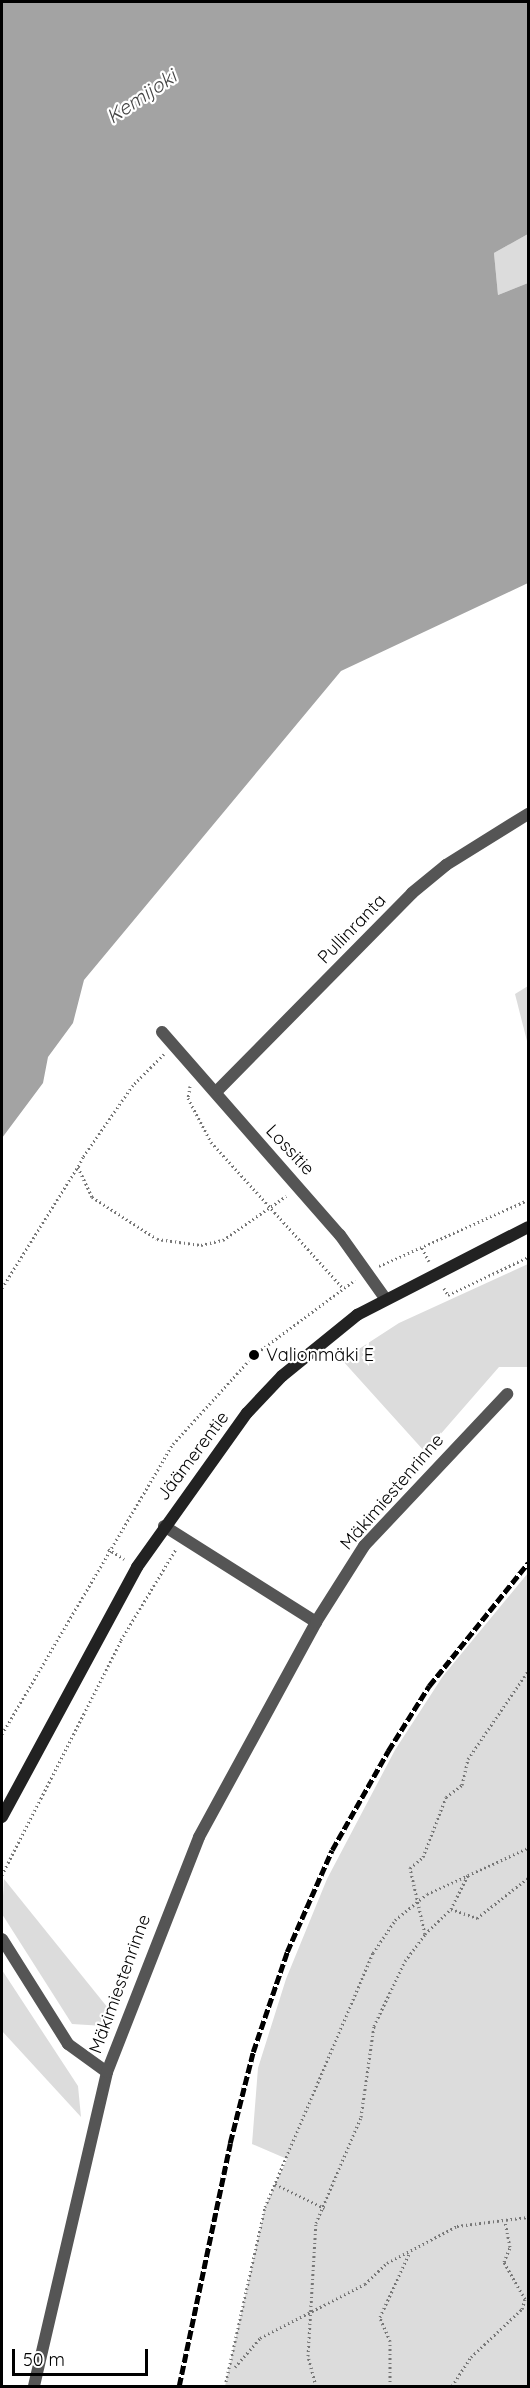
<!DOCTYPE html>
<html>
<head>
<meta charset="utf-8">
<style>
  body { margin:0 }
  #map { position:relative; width:530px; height:2388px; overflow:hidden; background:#fff; font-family:Quicksand,sans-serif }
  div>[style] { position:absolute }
  .green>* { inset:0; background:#dcdcdc }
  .water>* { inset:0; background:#a3a3a3 }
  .path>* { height:3px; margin-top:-1.5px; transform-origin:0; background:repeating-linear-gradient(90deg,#777 0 1.5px,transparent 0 4.5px) }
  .minor>* { height:12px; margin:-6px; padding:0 6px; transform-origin:6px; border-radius:6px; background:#555 }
  .secondary>* { height:12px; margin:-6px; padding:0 6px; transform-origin:6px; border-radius:6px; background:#222 }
  .rail>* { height:4.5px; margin-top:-2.25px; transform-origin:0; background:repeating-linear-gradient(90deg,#000 0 9px,transparent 0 12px) }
  .dots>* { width:16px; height:16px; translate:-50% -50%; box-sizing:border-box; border:3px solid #fff; border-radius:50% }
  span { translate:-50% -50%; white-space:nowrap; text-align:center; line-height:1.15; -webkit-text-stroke:4.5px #fff; paint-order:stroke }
  .street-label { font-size:18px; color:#000 }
  .poi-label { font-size:18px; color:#000 }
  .left { translate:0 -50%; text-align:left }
  .water-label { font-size:20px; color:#444; font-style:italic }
  .frame { position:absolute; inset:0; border:3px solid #000; pointer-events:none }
  .scale { position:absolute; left:12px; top:2349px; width:136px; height:27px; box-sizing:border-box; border:3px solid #000; border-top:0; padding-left:8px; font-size:18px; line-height:21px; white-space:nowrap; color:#000; -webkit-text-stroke:4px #fff; paint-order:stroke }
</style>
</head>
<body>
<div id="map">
  <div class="green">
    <div style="clip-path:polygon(528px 234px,528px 283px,498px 295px,494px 253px)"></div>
    <div style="clip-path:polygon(528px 986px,528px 1045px,515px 994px)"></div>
    <div style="clip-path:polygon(528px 1264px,528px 1367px,499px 1367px,425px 1452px,342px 1360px,399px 1323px)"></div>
    <div style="clip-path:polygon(528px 1573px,528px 2386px,225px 2386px,265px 2207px,287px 2159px,252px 2144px,258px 2068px,286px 1979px,327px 1879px,395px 1750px,443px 1676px)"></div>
    <div style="clip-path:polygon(4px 1879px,112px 2013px,104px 2026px,72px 2024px,2px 1914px)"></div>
    <div style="clip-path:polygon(2px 1970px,78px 2086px,81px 2117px,2px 2031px)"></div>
  </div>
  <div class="water">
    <div style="clip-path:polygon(2px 2px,528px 2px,528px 234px,494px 253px,498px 295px,528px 283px,528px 583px,341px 671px,84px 980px,73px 1023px,48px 1057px,43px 1083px,2px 1138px)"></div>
  </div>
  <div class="path">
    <div style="left:164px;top:1054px;width:44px;rotate:135deg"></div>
    <div style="left:133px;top:1085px;width:88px;rotate:124.8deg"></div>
    <div style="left:83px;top:1157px;width:11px;rotate:117deg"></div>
    <div style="left:78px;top:1167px;width:33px;rotate:65deg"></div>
    <div style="left:92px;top:1197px;width:77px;rotate:32.9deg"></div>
    <div style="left:157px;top:1239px;width:44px;rotate:7.8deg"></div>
    <div style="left:201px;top:1245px;width:23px;rotate:-13deg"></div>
    <div style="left:223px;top:1240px;width:77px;rotate:-34.9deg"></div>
    <div style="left:190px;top:1086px;width:12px;rotate:99deg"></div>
    <div style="left:188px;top:1098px;width:50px;rotate:62.4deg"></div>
    <div style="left:211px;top:1142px;width:197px;rotate:47.9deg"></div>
    <div style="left:422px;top:1248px;width:15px;rotate:62deg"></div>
    <div style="left:379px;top:1266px;width:163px;rotate:-23.9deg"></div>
    <div style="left:2px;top:1288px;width:142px;rotate:-58deg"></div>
    <div style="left:444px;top:1288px;width:8px;rotate:60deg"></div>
    <div style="left:448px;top:1295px;width:89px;rotate:-25.4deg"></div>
    <div style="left:108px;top:1549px;width:19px;rotate:32deg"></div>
    <div style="left:2px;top:1734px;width:337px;rotate:-59.5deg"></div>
    <div style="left:173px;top:1444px;width:120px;rotate:-47.7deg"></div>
    <div style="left:254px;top:1355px;width:126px;rotate:-36.6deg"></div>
    <div style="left:2px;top:1875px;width:263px;rotate:-63.1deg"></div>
    <div style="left:121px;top:1640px;width:106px;rotate:-58.9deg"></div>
    <div style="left:451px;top:1909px;width:40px;rotate:-63.4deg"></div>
    <div style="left:425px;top:1934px;width:68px;rotate:-102.8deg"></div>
    <div style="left:410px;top:1868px;width:17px;rotate:-40deg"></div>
    <div style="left:423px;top:1857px;width:64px;rotate:-69deg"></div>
    <div style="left:446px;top:1797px;width:20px;rotate:-37deg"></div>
    <div style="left:462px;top:1785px;width:27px;rotate:-77deg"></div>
    <div style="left:468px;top:1759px;width:107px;rotate:-55.7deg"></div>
    <div style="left:275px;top:2184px;width:55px;rotate:26.1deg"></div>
    <div style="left:235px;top:2367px;width:38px;rotate:-49deg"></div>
    <div style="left:260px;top:2338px;width:118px;rotate:-27.2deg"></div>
    <div style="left:365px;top:2284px;width:30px;rotate:-44deg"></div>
    <div style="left:387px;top:2263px;width:79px;rotate:-27.9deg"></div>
    <div style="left:457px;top:2226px;width:72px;rotate:-7.2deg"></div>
    <div style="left:225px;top:2386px;width:183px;rotate:-77.4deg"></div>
    <div style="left:265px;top:2207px;width:276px;rotate:-67deg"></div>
    <div style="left:373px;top:1953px;width:40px;rotate:-56deg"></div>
    <div style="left:395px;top:1920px;width:41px;rotate:-39.1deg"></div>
    <div style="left:427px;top:1894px;width:111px;rotate:-24.5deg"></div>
    <div style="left:316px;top:2386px;width:31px;rotate:-105deg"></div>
    <div style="left:308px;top:2356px;width:133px;rotate:-86.6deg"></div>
    <div style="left:316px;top:2223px;width:115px;rotate:-67deg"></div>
    <div style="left:361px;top:2117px;width:92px;rotate:-81.9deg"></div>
    <div style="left:374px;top:2026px;width:72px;rotate:-64.5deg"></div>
    <div style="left:405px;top:1961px;width:34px;rotate:-53deg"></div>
    <div style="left:425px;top:1934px;width:36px;rotate:-44deg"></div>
    <div style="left:451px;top:1909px;width:28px;rotate:19deg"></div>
    <div style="left:477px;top:1918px;width:65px;rotate:-38.1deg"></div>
    <div style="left:390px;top:2386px;width:45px;rotate:-90deg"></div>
    <div style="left:390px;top:2341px;width:26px;rotate:-113deg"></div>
    <div style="left:380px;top:2317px;width:69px;rotate:-65.3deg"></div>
    <div style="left:452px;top:2386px;width:35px;rotate:-57deg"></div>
    <div style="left:471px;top:2357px;width:70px;rotate:-43.3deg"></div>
    <div style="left:522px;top:2309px;width:10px;rotate:-73deg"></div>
    <div style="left:525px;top:2299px;width:43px;rotate:-119.6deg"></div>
    <div style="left:504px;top:2262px;width:16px;rotate:-68deg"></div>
    <div style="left:510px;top:2247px;width:26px;rotate:-101deg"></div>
  </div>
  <div class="minor">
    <div style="left:162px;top:1032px;width:270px;rotate:48.8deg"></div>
    <div style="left:340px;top:1235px;width:77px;rotate:54.5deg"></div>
    <div style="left:218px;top:1090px;width:276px;rotate:-45.4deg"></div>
    <div style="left:412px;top:893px;width:44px;rotate:-39.5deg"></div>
    <div style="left:446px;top:865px;width:97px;rotate:-31.9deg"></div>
    <div style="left:164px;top:1526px;width:180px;rotate:32.3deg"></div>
    <div style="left:2px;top:1939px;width:124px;rotate:57.8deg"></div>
    <div style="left:68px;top:2044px;width:48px;rotate:35.7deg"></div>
    <div style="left:34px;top:2386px;width:322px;rotate:-76.9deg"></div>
    <div style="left:107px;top:2072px;width:252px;rotate:-68.6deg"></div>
    <div style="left:199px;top:1837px;width:245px;rotate:-61.4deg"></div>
    <div style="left:316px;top:1622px;width:90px;rotate:-57.7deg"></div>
    <div style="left:364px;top:1546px;width:209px;rotate:-46.7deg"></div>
  </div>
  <div class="secondary">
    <div style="left:2px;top:1817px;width:284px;rotate:-61.6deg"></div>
    <div style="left:137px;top:1567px;width:189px;rotate:-54.5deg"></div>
    <div style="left:247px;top:1413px;width:51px;rotate:-46.6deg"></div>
    <div style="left:282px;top:1376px;width:97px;rotate:-39.1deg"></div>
    <div style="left:357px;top:1315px;width:192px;rotate:-27.2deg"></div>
  </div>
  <div class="rail">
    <div style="left:179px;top:2386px;width:248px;rotate:-78.1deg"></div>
    <div style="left:230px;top:2143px;width:94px;rotate:-75.8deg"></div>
    <div style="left:253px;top:2052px;width:106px;rotate:-71.2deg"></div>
    <div style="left:287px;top:1952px;width:111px;rotate:-66.2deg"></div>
    <div style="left:332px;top:1850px;width:114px;rotate:-60.5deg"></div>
    <div style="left:388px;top:1751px;width:77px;rotate:-57.8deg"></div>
    <div style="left:429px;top:1686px;width:158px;rotate:-51.2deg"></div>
  </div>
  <div class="dots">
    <div style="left:254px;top:1355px;background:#000"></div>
  </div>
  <div class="street-label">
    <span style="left:352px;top:929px;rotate:-46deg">Pullinranta</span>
    <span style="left:290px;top:1150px;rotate:47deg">Lossitie</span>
    <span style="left:193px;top:1456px;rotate:-53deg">Jäämerentie</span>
    <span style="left:392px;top:1492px;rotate:-49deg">Mäkimiestenrinne</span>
    <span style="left:120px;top:1984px;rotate:-70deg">Mäkimiestenrinne</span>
  </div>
  <div class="poi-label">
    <span class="left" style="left:266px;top:1355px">Valionmäki E</span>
  </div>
  <div class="water-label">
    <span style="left:141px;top:96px;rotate:-34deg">Kemijoki</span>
  </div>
  <div class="frame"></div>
  <div class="scale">50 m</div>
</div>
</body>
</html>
